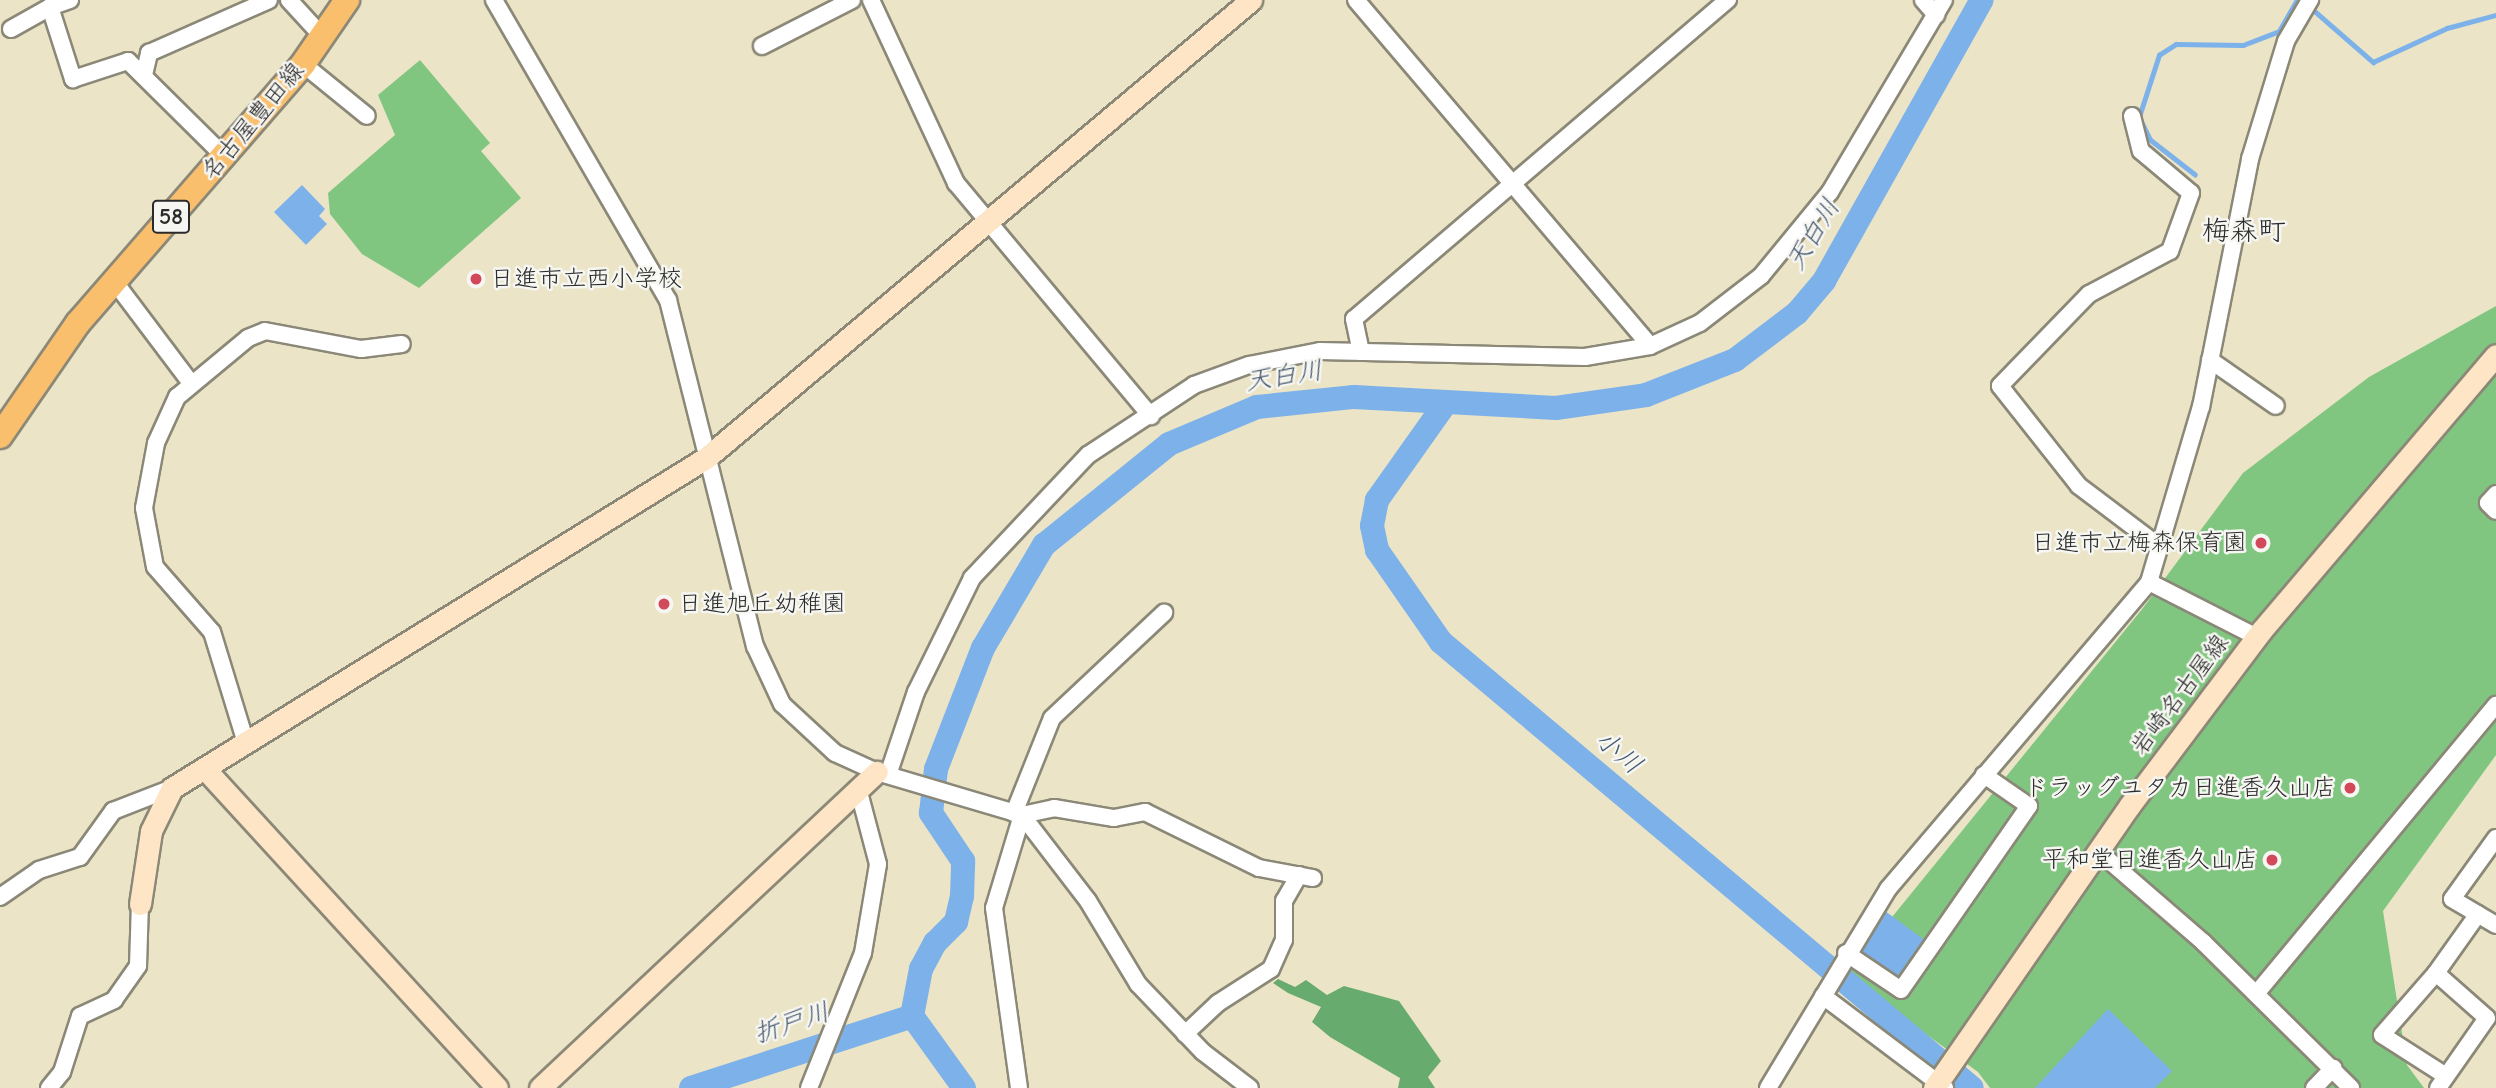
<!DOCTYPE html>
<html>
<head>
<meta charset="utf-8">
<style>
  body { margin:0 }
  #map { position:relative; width:2496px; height:1088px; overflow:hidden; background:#ebe4c6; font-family:"Comic Neue","Klee One",sans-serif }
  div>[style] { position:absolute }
  .green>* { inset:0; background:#81c680 }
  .forest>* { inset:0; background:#68ab6e }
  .water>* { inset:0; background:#7db1ea }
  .stream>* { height:4.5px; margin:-2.25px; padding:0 2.25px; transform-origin:2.25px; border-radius:2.25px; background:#7db1ea }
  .river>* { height:24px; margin:-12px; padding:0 12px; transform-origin:12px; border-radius:12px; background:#7db1ea }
  .roads { filter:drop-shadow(2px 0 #8b8878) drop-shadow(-2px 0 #8b8878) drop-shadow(0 2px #8b8878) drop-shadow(0 -2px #8b8878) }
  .street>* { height:16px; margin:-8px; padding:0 8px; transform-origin:8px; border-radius:8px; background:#fff }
  .secondary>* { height:21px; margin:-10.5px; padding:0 10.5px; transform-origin:10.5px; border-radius:10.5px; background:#fde5c5 }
  .primary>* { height:24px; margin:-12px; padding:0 12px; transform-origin:12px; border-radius:12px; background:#f9bf6d }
  .dots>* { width:19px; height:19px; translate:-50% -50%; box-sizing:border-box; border:4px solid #f6f6f2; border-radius:50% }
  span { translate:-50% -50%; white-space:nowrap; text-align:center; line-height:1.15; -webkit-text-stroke:5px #f6f6f2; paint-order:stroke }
  .shield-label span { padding:2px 5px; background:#f6f6f2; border:2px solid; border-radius:5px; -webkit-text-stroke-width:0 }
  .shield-label { font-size:23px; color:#2b2b2b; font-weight:700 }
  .street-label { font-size:24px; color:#2b2b2b }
  .poi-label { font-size:24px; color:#2b2b2b }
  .left { translate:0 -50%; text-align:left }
  .right { translate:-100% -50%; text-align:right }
  .water-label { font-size:26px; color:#485a6e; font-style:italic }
  .quarter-label { font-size:28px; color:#2b2b2b }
</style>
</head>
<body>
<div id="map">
  <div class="green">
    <div style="clip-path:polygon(420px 60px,490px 143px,481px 151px,521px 198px,419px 288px,362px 254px,330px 214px,328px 193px,395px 135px,378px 95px)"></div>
    <div style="clip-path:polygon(2496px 306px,2496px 755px,2383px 911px,2407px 1065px,2424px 1088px,1990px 1088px,1978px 1072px,1845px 975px,2143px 608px,2243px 473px,2369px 377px)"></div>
  </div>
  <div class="forest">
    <div style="clip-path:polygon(1278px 979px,1295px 987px,1306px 980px,1327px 995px,1344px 986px,1399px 1001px,1441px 1061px,1428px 1077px,1435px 1088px,1398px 1088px,1400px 1078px,1330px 1037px,1312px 1022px,1321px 1007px,1288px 993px,1273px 983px)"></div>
  </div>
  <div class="water">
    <div style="clip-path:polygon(302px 185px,325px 209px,319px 216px,327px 224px,306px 245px,274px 212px)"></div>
    <div style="clip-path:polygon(1885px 911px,1926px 941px,1899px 984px,1858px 952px)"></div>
    <div style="clip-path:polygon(2108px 1009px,2172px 1071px,2155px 1088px,2035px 1088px)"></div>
  </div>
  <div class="stream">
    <div style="left:2310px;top:7px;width:84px;rotate:41.1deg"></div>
    <div style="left:2373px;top:62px;width:81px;rotate:-24.7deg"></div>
    <div style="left:2447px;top:28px;width:51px;rotate:-14.9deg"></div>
    <div style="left:2195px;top:175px;width:57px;rotate:-142.1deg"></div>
    <div style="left:2150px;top:140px;width:25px;rotate:-116deg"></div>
    <div style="left:2139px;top:117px;width:65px;rotate:-72.1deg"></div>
    <div style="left:2159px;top:55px;width:20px;rotate:-33deg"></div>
    <div style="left:2176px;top:44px;width:67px;rotate:0.9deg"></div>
    <div style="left:2243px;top:45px;width:39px;rotate:-21deg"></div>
    <div style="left:2279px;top:31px;width:36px;rotate:-60deg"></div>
  </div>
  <div class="river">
    <div style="left:1445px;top:404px;width:118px;rotate:125.3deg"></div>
    <div style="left:1377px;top:500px;width:26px;rotate:101deg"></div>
    <div style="left:1372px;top:526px;width:25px;rotate:78deg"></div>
    <div style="left:1377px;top:550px;width:112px;rotate:55.2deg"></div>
    <div style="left:1441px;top:642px;width:693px;rotate:40.03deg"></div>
    <div style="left:691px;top:1088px;width:232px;rotate:-18deg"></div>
    <div style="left:964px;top:1088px;width:89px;rotate:-125.8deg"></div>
    <div style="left:912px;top:1016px;width:48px;rotate:-79.2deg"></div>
    <div style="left:921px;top:969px;width:30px;rotate:-62deg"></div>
    <div style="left:935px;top:943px;width:30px;rotate:-45deg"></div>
    <div style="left:956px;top:922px;width:27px;rotate:-77deg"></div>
    <div style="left:962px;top:896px;width:35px;rotate:-88deg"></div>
    <div style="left:963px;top:861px;width:58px;rotate:-123.7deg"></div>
    <div style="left:931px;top:813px;width:44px;rotate:-83.5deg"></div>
    <div style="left:936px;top:769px;width:130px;rotate:-68.8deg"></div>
    <div style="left:983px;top:648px;width:120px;rotate:-59.4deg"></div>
    <div style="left:1044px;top:545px;width:161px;rotate:-38.9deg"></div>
    <div style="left:1169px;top:444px;width:95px;rotate:-22.8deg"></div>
    <div style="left:1257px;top:407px;width:98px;rotate:-5.9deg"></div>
    <div style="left:1354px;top:397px;width:202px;rotate:3.1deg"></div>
    <div style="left:1556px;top:408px;width:91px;rotate:-8.2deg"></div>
    <div style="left:1646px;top:395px;width:96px;rotate:-21.5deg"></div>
    <div style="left:1735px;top:360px;width:78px;rotate:-37.2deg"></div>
    <div style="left:1797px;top:313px;width:42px;rotate:-49.8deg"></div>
    <div style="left:1824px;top:281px;width:322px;rotate:-60.7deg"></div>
  </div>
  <div class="roads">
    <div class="street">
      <div style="left:70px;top:0;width:21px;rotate:161deg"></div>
      <div style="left:50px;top:7px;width:76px;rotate:72.3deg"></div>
      <div style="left:73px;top:79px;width:58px;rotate:-18.1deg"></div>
      <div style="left:128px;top:61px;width:135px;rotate:44.7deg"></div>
      <div style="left:289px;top:0;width:49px;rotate:47.5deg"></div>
      <div style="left:494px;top:0;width:347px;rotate:59.9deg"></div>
      <div style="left:668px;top:300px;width:357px;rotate:75.9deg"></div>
      <div style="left:755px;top:646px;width:64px;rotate:65deg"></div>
      <div style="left:782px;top:704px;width:72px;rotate:42.8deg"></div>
      <div style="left:835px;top:753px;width:46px;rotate:24.3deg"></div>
      <div style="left:877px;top:772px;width:151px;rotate:16.5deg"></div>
      <div style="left:1022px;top:815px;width:108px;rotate:52.5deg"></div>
      <div style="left:1088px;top:901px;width:97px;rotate:58.9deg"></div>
      <div style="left:1138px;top:984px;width:94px;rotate:46.3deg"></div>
      <div style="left:1203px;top:1052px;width:59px;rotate:37.5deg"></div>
      <div style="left:871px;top:0;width:202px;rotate:65.1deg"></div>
      <div style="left:956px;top:183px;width:304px;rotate:50.1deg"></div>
      <div style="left:1356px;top:0;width:454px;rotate:49.6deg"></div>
      <div style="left:1923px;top:0;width:20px;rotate:49deg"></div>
      <div style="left:11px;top:29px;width:45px;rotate:-29.4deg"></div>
      <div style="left:762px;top:46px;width:101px;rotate:-27.1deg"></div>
      <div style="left:303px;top:64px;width:82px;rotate:39.1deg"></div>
      <div style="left:144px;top:75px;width:23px;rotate:-77deg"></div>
      <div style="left:149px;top:53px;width:131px;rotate:-23.8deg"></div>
      <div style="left:2132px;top:116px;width:36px;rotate:76deg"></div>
      <div style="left:2141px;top:151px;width:65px;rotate:40deg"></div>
      <div style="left:2191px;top:193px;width:62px;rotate:109.9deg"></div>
      <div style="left:2170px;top:251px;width:92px;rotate:152deg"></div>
      <div style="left:2089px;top:294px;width:128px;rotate:134.1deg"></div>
      <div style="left:2000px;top:386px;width:127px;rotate:51.7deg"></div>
      <div style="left:2079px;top:486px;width:101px;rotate:37deg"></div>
      <div style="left:114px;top:281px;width:126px;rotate:53deg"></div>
      <div style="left:1361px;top:352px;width:34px;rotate:-102deg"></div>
      <div style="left:1354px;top:319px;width:492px;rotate:-40.5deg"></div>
      <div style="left:2210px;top:360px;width:80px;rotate:34.9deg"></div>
      <div style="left:2496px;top:494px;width:12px;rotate:132deg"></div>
      <div style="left:2488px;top:503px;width:11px;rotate:45deg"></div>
      <div style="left:2149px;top:582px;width:121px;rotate:27deg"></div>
      <div style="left:246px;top:743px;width:116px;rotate:-107deg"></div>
      <div style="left:212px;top:632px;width:86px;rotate:-131.2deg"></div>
      <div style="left:155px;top:567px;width:60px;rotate:-100.6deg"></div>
      <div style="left:144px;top:508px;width:66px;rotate:-79.5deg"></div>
      <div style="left:156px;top:443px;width:51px;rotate:-65.5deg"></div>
      <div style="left:177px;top:397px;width:92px;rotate:-39.7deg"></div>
      <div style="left:248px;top:338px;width:18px;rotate:-22deg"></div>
      <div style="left:265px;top:331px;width:98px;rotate:10.6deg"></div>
      <div style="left:361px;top:349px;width:41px;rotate:-7deg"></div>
      <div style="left:888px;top:775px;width:88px;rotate:-71.4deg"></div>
      <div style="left:916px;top:692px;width:127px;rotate:-63.8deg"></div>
      <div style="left:972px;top:578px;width:169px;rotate:-46.7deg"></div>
      <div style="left:1088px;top:455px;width:127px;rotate:-33.4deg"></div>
      <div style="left:1194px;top:385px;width:59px;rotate:-20deg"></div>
      <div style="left:1249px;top:365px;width:72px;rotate:-11.2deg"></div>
      <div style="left:1320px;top:351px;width:265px;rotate:1.3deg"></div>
      <div style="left:1585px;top:357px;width:66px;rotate:-9.6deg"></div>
      <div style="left:1650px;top:346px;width:55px;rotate:-24.7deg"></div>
      <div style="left:1700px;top:323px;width:77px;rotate:-37.6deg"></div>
      <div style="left:1761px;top:276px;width:109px;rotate:-50.6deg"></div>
      <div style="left:1830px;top:192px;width:223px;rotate:-59.3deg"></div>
      <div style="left:1014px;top:813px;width:102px;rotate:-68.2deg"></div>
      <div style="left:1052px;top:718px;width:154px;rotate:-43.2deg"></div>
      <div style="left:2496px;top:838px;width:75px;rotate:125.8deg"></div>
      <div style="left:2452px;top:899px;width:51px;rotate:30.6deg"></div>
      <div style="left:2098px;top:851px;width:139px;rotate:40.9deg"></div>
      <div style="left:2203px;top:942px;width:208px;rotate:44.6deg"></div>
      <div style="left:0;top:897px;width:47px;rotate:-34.7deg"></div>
      <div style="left:39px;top:870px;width:43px;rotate:-17.6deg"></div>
      <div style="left:80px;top:857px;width:57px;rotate:-54.3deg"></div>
      <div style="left:113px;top:811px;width:63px;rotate:-21.3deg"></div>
      <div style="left:1846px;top:953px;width:66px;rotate:33.9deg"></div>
      <div style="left:1901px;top:990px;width:224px;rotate:-55.2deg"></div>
      <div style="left:2029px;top:806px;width:55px;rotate:-145.4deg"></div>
      <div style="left:2436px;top:973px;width:82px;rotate:131.1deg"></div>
      <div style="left:2382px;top:1035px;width:76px;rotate:32.6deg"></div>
      <div style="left:2256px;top:994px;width:376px;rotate:-50.3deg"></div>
      <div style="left:1823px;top:996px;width:153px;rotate:37deg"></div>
      <div style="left:1185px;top:1034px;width:45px;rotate:-43.2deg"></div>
      <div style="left:1218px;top:1003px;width:63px;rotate:-32.7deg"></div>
      <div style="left:1271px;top:969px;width:32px;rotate:-66deg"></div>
      <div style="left:1284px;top:940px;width:39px;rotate:-90deg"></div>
      <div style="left:1284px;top:901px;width:30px;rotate:-60deg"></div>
      <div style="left:49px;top:1088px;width:21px;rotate:-51deg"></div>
      <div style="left:62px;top:1072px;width:59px;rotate:-72.2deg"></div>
      <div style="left:80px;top:1016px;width:38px;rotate:-25deg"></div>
      <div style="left:114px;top:1000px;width:42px;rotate:-54.8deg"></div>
      <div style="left:138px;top:966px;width:62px;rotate:-88.2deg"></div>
      <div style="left:809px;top:1088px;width:145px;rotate:-68.2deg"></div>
      <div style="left:863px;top:953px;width:90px;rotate:-80.4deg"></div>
      <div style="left:878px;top:864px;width:74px;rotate:-104.8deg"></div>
      <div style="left:1019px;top:1088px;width:182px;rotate:-97.9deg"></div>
      <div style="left:994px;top:908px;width:97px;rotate:-73.2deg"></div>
      <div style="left:1022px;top:815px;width:33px;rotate:-12deg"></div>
      <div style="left:1054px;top:808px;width:61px;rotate:9.5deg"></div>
      <div style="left:1114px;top:818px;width:32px;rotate:-11deg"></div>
      <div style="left:1145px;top:812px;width:127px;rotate:26.2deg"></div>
      <div style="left:1259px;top:868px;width:55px;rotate:10.5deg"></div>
      <div style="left:1768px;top:1088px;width:232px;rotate:-58.9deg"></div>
      <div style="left:1888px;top:889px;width:403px;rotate:-49.6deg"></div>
      <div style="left:2149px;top:582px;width:183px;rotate:-73.5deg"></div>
      <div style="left:2201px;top:407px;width:253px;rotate:-78.8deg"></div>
      <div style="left:2250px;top:159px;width:123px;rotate:-73deg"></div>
      <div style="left:2286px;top:41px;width:48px;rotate:-59.7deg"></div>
      <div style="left:2314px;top:1088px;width:28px;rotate:-46deg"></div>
      <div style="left:2438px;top:1088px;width:85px;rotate:-55deg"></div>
      <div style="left:2487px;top:1018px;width:68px;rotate:-138.6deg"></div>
      <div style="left:2436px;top:973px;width:72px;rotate:-54.6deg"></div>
    </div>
    <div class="secondary">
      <div style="left:205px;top:769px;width:432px;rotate:47.5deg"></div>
      <div style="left:140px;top:904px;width:74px;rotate:-81.4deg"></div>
      <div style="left:151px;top:831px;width:48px;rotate:-64deg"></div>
      <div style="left:172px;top:788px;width:628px;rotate:-31.72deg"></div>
      <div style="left:706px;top:458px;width:712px;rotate:-40.04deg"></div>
      <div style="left:540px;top:1088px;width:462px;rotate:-43.2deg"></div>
      <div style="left:1934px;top:1088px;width:344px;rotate:-55.3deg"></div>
      <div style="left:2130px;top:805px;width:218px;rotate:-53deg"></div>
      <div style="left:2261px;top:631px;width:362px;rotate:-49.6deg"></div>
    </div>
    <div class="primary">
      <div style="left:0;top:436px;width:137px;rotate:-55.4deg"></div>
      <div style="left:78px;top:323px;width:343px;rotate:-49deg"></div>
      <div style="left:303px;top:64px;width:78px;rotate:-55.5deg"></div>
    </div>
  </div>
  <div class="dots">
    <div style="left:476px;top:279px;background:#d1495b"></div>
    <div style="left:2261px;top:543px;background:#d1495b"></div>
    <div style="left:664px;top:604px;background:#d1495b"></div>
    <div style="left:2350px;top:788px;background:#d1495b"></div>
    <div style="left:2272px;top:860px;background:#d1495b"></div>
  </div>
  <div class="shield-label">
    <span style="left:171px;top:217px">58</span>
  </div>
  <div class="street-label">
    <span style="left:253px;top:121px;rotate:-50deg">名古屋豊田線</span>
    <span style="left:2180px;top:695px;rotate:-53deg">岩崎名古屋線</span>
  </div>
  <div class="poi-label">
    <span class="left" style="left:490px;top:279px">日進市立西小学校</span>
    <span class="right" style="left:2247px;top:543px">日進市立梅森保育園</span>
    <span class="left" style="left:678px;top:604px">日進旭丘幼稚園</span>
    <span class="right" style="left:2336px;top:788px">ドラッグユタカ日進香久山店</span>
    <span class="right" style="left:2258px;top:860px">平和堂日進香久山店</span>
  </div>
  <div class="water-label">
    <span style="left:1814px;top:235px;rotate:-59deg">天白川</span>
    <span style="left:1284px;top:377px;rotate:-9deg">天白川</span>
    <span style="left:1618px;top:753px;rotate:40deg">小川</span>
    <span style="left:792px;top:1024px;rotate:-18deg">折戸川</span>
  </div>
  <div class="quarter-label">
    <span style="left:2244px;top:231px">梅森町</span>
  </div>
</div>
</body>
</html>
